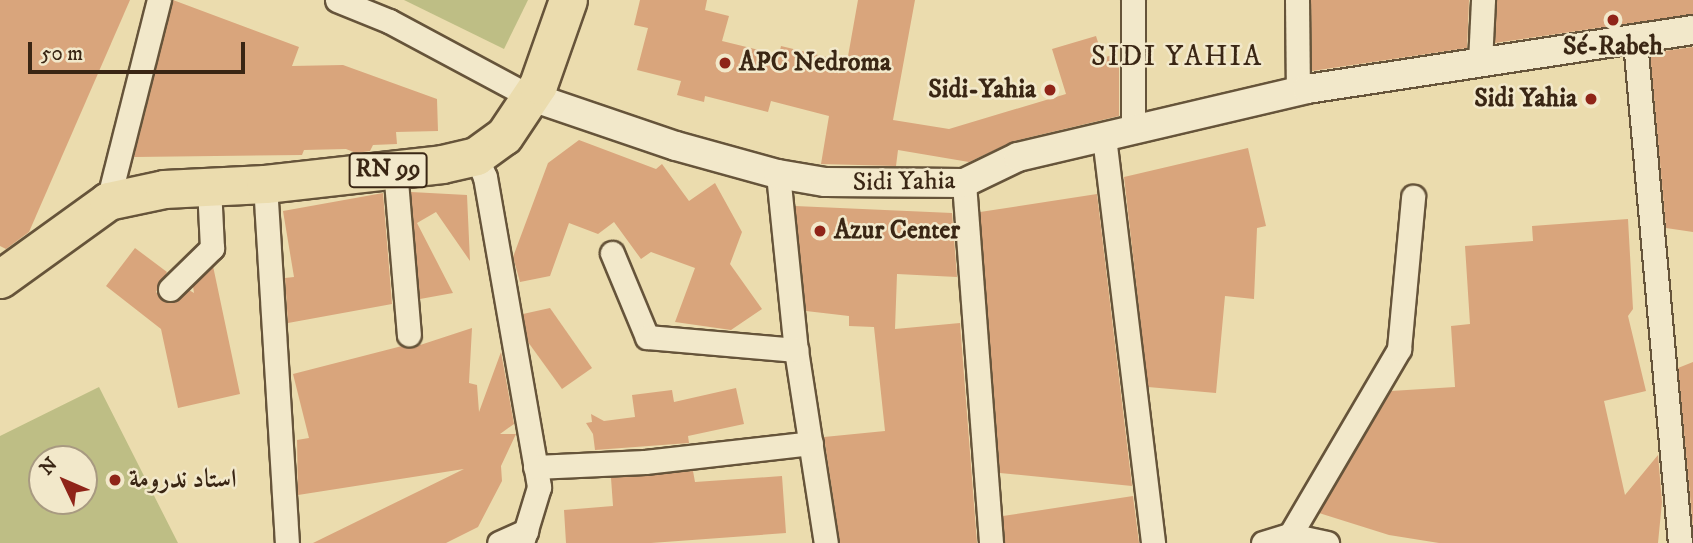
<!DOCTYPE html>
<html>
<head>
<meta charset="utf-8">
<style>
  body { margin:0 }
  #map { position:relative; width:1693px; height:543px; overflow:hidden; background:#ebdcae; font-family:"IM FELL DW Pica",Amiri,serif }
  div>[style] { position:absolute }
  .green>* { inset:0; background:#bebe85 }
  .building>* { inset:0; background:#d9a57c }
  .roads { filter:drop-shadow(2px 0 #66543a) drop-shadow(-2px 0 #66543a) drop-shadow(0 2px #66543a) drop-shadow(0 -2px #66543a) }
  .minor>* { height:23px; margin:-11.5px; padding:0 11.5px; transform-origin:11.5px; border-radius:11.5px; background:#f2e8ca }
  .tertiary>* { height:28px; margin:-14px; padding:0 14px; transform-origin:14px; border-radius:14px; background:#f2e8ca }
  .primary>* { height:37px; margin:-18.5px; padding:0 18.5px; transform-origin:18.5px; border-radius:18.5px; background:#ebdcae }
  .dots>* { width:19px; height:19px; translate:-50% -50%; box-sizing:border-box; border:4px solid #f2e8ca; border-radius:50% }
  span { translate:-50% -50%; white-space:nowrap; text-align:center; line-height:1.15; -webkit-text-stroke:5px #f2e8ca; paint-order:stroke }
  .shield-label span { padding:2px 5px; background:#f2e8ca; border:2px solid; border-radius:5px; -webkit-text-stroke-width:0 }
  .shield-label { font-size:24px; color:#3a2614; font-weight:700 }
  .poi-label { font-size:26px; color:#3a2614; font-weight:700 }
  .left { translate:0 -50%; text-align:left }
  .right { translate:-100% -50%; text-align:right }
  .street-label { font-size:26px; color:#3a2614 }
  .neighbourhood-label { font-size:28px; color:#3a2614; letter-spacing:2px }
  .north { position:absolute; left:28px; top:445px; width:70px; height:70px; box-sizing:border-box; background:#f2e8ca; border:2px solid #a89a81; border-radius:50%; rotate:314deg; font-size:19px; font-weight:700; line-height:28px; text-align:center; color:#3a2614 }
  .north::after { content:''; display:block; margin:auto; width:24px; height:32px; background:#8f2418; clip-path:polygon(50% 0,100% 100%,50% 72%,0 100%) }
  .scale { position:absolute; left:28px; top:42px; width:217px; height:32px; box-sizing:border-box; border:4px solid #3a2614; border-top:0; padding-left:9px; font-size:21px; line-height:24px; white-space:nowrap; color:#3a2614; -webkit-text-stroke:5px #f2e8ca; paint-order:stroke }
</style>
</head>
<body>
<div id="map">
  <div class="green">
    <div style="clip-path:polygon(404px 0,528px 0,504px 49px)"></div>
    <div style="clip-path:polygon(evenodd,99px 387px,178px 543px,0 543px,0 436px,99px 387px,42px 459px,84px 459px,84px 501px,42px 501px,42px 459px)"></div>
  </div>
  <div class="building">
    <div style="clip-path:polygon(0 0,130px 0,29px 232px,6px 249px,0 246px)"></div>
    <div style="clip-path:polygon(173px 0,299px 47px,292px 66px,343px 65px,437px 99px,438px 131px,396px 132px,397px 144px,373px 145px,370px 151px,356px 153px,346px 149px,304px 150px,302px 155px,134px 157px)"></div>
    <div style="clip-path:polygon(640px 0,707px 0,705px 10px,729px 16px,722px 41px,779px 55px,781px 46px,847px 62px,858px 0,915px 0,893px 120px,949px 129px,1066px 94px,1052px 49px,1096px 36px,1103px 58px,1115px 54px,1119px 68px,1119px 116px,1014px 141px,969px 162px,898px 150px,896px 166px,821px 164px,829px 116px,771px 101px,768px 112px,705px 96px,704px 102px,677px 95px,681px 81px,637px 70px,648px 28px,634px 25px)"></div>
    <div style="clip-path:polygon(1311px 0,1469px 0,1467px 48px,1312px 71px)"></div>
    <div style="clip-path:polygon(1497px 0,1693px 0,1693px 14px,1495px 43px)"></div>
    <div style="clip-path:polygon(1693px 47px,1693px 232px,1666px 228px,1650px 53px)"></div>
    <div style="clip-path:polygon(579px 140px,656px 169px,662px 164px,689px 201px,715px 183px,742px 232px,730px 264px,762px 309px,731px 330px,675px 322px,695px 268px,651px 252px,641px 259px,614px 222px,598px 234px,569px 223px,550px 276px,520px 282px,513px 257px,548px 163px)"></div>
    <div style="clip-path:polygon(1248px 148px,1266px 226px,1257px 228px,1254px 299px,1225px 296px,1216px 393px,1148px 387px,1124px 177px)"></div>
    <div style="clip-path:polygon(411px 192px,467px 195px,470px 261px,436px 212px,417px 223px,453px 293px,420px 299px)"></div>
    <div style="clip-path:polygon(383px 193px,392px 304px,288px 323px,285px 278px,294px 277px,283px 211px)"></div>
    <div style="clip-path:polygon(1097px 194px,1132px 486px,1000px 473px,980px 212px)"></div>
    <div style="clip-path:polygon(795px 206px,952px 213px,957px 277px,897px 274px,895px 329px,960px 323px,977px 543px,840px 543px,824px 437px,885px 431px,874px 327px,849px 326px,849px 316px,806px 311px)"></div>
    <div style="clip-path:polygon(1628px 219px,1633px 309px,1628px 316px,1646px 391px,1604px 401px,1625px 495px,1658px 455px,1662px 502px,1658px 543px,1439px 543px,1389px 535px,1319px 513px,1391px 391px,1455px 387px,1451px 326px,1470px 324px,1465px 246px,1533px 241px,1532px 226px)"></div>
    <div style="clip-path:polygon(135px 248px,167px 272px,156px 292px,167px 303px,189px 290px,194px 293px,193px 286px,213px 266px,240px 394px,178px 408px,161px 329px,106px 286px)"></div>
    <div style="clip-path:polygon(550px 308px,592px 368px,562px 389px,528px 342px,523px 314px)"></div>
    <div style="clip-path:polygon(472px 328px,469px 383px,477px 385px,479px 412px,501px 352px,514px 424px,500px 434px,516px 434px,501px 466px,502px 481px,478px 527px,446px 543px,313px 543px,464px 469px,298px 495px,297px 440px,309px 438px,293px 374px,402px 346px,411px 348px)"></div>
    <div style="clip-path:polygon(1693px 362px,1693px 528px,1678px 368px)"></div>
    <div style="clip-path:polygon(736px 388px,744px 424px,688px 436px,689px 443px,595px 450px,593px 434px,586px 423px,592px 422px,591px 414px,604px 421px,635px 417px,632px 395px,672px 390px,674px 402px)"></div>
    <div style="clip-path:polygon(693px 471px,695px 482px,782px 476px,786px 533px,651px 543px,566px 543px,564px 510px,613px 506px,611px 478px)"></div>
    <div style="clip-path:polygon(1133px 496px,1139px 543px,1005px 543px,1003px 516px)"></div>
  </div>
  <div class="roads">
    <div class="minor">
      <div style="left:337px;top:0;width:56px;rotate:22deg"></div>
      <div style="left:389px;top:21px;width:159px;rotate:28.2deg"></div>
      <div style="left:1133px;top:0;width:130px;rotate:90deg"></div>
      <div style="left:1297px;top:0;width:92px;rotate:89.4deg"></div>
      <div style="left:1635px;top:41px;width:504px;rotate:84.88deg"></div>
      <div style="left:1480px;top:62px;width:62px;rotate:-87.2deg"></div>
      <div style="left:1104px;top:137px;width:409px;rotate:83.1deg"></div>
      <div style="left:476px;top:156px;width:23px;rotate:67deg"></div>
      <div style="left:485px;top:177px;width:315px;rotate:80.1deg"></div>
      <div style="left:539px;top:487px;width:59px;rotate:106.9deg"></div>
      <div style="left:395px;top:169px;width:166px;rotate:85.2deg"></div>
      <div style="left:778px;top:174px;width:177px;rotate:84.2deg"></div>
      <div style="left:796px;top:350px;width:195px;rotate:81.2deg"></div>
      <div style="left:964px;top:183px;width:361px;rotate:85.7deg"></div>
      <div style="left:265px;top:184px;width:360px;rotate:86.5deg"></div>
      <div style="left:108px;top:201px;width:207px;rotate:-75.8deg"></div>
      <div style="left:612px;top:253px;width:91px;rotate:67.4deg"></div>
      <div style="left:647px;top:337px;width:150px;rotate:5deg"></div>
      <div style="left:170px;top:289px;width:59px;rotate:-44.3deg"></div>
      <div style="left:212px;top:248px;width:62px;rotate:-92.8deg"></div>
      <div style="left:535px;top:467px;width:110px;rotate:-2.6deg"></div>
      <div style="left:645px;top:462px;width:167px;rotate:-6.5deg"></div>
      <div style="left:1290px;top:535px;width:216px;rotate:-59.6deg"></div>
      <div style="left:1399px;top:349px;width:153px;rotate:-84.7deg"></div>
      <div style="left:499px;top:543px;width:30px;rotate:-24deg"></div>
      <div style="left:1263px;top:543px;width:28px;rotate:-17deg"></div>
      <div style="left:1290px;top:535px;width:38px;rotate:12deg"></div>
    </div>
    <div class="tertiary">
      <div style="left:529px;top:96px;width:155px;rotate:18.8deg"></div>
      <div style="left:676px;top:146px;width:106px;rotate:15.4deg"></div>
      <div style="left:778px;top:174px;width:48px;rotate:9.7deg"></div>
      <div style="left:825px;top:182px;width:139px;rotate:0.4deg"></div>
      <div style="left:964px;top:183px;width:60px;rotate:-25.7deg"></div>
      <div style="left:1018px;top:157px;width:297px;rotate:-13.2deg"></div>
      <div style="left:1307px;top:89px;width:390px;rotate:-8.7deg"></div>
    </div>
    <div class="primary">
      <div style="left:0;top:279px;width:133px;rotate:-35.8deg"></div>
      <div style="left:108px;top:201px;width:57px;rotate:-12.1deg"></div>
      <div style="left:164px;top:189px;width:101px;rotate:-2.8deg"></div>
      <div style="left:265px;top:184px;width:178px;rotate:-6.4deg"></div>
      <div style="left:442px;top:164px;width:35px;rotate:-13deg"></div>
      <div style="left:476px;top:156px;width:34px;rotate:-36deg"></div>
      <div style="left:504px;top:136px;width:61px;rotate:-56.3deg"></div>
      <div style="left:538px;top:85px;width:90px;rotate:-70.6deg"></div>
    </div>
  </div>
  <div class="dots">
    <div style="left:1613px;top:20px;background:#8f2418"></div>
    <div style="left:725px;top:63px;background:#8f2418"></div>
    <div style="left:1050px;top:90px;background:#8f2418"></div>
    <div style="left:1591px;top:99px;background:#8f2418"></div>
    <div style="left:820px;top:231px;background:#8f2418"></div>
    <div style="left:115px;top:480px;background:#8f2418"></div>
  </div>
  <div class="shield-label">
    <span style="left:388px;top:170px">RN 99</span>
  </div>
  <div class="poi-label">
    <span style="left:1613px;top:47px">Sé-Rabeh</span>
    <span class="left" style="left:739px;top:63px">APC Nedroma</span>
    <span class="right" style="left:1036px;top:90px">Sidi-Yahia</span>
    <span class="right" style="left:1577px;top:99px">Sidi Yahia</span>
    <span class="left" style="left:834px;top:231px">Azur Center</span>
    <span class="left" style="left:129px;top:480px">استاد ندرومة</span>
  </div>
  <div class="street-label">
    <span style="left:904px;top:182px;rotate:-1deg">Sidi Yahia</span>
  </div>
  <div class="neighbourhood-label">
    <span style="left:1177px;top:57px">SIDI YAHIA</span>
  </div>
  <div class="north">N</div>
  <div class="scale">50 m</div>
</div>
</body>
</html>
